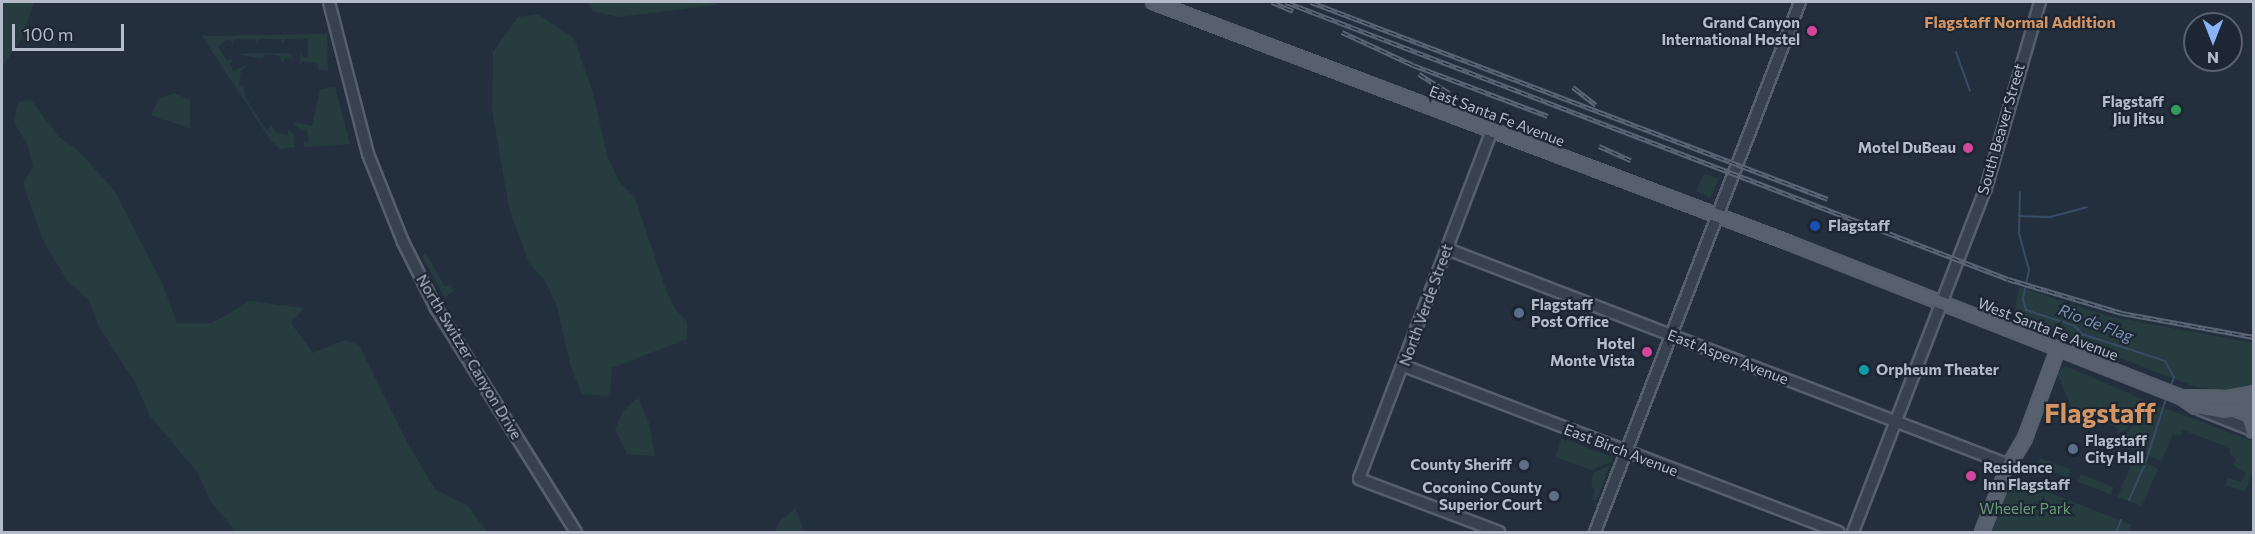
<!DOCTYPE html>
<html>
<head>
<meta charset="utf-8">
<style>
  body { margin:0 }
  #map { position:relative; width:2255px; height:534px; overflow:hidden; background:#242f3e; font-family:Commissioner,sans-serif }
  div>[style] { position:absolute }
  .green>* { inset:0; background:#263c3f; transform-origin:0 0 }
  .stream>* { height:2px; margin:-1px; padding:0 1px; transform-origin:1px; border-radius:1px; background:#394c67 }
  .roads { filter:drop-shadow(2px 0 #565f6c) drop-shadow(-2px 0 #565f6c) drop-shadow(0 2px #565f6c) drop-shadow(0 -2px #565f6c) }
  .minor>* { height:10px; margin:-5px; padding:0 5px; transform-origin:5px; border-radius:5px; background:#38414e }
  .major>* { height:12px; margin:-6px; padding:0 6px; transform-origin:6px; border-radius:6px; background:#56606e }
  .rail>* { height:4.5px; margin-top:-2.25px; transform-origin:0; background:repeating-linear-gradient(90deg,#1d2633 0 7px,#5a6575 0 14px); box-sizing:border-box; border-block:2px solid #5a6575 }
  .dots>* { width:16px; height:16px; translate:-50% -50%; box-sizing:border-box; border:3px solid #1d2633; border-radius:50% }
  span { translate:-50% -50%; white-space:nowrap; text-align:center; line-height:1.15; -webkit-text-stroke:4.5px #1d2633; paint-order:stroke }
  .poi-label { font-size:15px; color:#b4bcc9; font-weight:700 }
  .right { translate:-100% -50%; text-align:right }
  .left { translate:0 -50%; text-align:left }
  .street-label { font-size:15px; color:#b4bcc9 }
  .park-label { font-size:15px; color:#6b9a76 }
  .neighbourhood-label { font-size:16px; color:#d59563; font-weight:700 }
  .water-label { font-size:16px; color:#7c92b1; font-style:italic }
  .town-label { font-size:27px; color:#d59563; font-weight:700 }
  .frame { position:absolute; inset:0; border:3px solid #b4bcc9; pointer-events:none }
  .north { position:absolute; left:2183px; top:12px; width:60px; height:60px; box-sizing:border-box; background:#1d2633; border:2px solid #59626f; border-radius:50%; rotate:180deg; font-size:16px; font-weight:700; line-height:24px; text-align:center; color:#b4bcc9 }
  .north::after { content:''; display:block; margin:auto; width:21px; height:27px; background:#8ab4f8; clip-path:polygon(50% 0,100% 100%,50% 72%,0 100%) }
  .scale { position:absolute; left:12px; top:24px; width:112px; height:27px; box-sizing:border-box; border:3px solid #b4bcc9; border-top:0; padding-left:8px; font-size:18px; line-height:21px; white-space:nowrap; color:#b4bcc9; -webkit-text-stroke:4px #1d2633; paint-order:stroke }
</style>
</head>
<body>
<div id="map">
  <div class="green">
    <div style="clip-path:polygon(2px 2px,34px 2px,21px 40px,2px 67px)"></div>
    <div style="clip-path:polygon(588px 2px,715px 2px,716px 5px,618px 17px,593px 11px)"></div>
    <div style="clip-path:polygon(538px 14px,574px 38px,593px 93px,607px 155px,618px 180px,635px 198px,663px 282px,674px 307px,687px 322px,687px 339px,612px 368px,610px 396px,582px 394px,571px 368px,557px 306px,545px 281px,529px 263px,509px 208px,492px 109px,493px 52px,518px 17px)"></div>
    <div style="clip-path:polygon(327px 34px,328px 71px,318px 69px,318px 64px,303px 61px,299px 65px,301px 52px,303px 58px,308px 58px,308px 38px,285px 39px,284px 45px,281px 39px,259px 39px,257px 45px,255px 39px,234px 39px,233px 44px,228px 39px,218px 47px,227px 61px,234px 59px,229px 64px,234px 71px,249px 64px,241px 71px,239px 85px,244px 86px,245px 97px,267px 131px,271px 126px,276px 133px,288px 135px,288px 130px,294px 134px,295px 147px,280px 149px,271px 141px,202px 36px)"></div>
    <div style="clip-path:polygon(265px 54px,263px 59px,240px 55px,241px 53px,291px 53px,293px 59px,285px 58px,282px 62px,280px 56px)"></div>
    <div style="clip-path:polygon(335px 87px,350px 144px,304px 147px,304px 142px,309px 141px,307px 130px,302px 131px,293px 122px,312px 126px,320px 89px)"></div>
    <div style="clip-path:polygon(174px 93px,190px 100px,190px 128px,151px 115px,159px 99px)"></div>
    <div style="clip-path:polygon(31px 100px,58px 136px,78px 150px,114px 190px,162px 283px,177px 323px,212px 323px,250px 301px,304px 308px,291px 323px,313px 353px,345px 340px,359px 345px,409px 446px,436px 490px,468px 506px,487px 532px,236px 532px,209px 499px,198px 473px,150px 416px,135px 382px,99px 327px,89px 300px,69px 283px,44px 243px,23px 184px,33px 166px,27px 143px,14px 123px,18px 102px)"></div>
    <div style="clip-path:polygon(1704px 174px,1719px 179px,1710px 197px,1696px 191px)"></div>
    <div style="clip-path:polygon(426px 253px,445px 287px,450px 284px,454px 290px,445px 298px,422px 256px)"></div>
    <div style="clip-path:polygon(2019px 287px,2112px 317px,2253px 343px,2253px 384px,2226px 391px,2193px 386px,2013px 317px)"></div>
    <div style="clip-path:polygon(2066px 366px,2144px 400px,2127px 429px,2116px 434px,2118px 429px,2103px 419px,2078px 414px,2076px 418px,2057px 373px)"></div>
    <div style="clip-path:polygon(638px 398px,649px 423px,655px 456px,627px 454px,615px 429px,623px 411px)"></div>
    <div style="clip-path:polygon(2145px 401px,2253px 441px,2253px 469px,2245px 492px,2225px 485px,2228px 478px,2241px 482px,2246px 473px,2233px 465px,2236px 458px,2229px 454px,2230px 448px,2183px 430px,2180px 436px,2173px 434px,2162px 461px,2111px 442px,2130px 430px)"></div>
    <div style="clip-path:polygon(1562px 438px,1612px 457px,1611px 462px,1592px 470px,1555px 457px)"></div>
    <div style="left:2040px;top:458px;width:33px;height:8px;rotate:21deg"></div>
    <div style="left:2134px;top:458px;width:26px;height:42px;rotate:23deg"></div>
    <div style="clip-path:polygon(1610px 465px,1596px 501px,1592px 499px,1595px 489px,1591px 487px,1593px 473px)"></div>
    <div style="left:2081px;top:474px;width:35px;height:8px;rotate:22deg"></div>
    <div style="clip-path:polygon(2020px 481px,2132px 525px,2129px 532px,1992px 532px,2011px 483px)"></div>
    <div style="clip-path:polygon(795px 508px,805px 532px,775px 532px,780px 521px)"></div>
  </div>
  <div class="stream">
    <div style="left:1933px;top:15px;width:13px;rotate:58deg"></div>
    <div style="left:1956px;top:52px;width:41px;rotate:70.3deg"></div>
    <div style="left:2020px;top:192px;width:41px;rotate:91.4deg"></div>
    <div style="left:2019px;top:233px;width:38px;rotate:75deg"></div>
    <div style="left:2029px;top:270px;width:30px;rotate:102deg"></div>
    <div style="left:2023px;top:299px;width:11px;rotate:75deg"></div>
    <div style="left:2026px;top:310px;width:52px;rotate:18.1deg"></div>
    <div style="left:2075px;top:326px;width:11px;rotate:49deg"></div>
    <div style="left:2082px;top:334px;width:87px;rotate:18deg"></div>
    <div style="left:2165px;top:361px;width:18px;rotate:61deg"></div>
    <div style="left:2174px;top:377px;width:12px;rotate:110deg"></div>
    <div style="left:2019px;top:216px;width:31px;rotate:2deg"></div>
    <div style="left:2050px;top:217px;width:38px;rotate:-15deg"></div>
    <div style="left:2129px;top:500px;width:36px;rotate:-66deg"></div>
    <div style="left:2144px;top:467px;width:75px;rotate:-72.1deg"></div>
    <div style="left:2116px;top:532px;width:13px;rotate:-67deg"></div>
  </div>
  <div class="roads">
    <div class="minor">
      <div style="left:329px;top:2px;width:157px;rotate:75.6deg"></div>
      <div style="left:368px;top:154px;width:95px;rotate:68.3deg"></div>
      <div style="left:403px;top:242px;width:74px;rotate:63.4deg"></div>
      <div style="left:436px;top:308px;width:264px;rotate:58deg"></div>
      <div style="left:1492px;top:130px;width:373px;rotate:110.9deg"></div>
      <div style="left:1359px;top:479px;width:150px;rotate:20.7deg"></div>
      <div style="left:1447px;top:249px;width:602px;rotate:21.02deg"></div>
      <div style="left:1404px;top:366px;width:465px;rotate:20.9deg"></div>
      <div style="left:2201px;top:410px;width:57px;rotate:21.6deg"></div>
      <div style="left:1595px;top:532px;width:568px;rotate:-68.85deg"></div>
      <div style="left:1853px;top:532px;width:369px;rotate:-68.9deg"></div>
      <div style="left:1986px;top:188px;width:194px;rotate:-73.8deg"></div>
    </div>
    <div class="major">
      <div style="left:1153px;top:2px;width:678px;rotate:20.73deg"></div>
      <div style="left:1787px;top:242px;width:423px;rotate:21.5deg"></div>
      <div style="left:2181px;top:397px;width:18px;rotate:34deg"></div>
      <div style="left:2196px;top:407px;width:28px;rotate:10deg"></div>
      <div style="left:2224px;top:412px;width:30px;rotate:-8deg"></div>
      <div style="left:2181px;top:397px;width:47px;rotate:1.2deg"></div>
      <div style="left:2228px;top:398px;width:26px;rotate:-11deg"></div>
      <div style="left:2244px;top:404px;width:28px;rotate:72deg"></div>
      <div style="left:1982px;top:532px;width:72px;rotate:-68.1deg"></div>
      <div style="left:2009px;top:465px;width:31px;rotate:-59deg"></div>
      <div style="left:2025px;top:438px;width:95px;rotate:-69.7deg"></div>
    </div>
  </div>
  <div class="rail">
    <div style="left:1272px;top:2px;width:23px;rotate:23deg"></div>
    <div style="left:1286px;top:2px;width:773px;rotate:20.99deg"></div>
    <div style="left:2008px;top:279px;width:119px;rotate:16.6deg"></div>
    <div style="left:2122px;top:313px;width:134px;rotate:10.3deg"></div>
    <div style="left:1311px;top:2px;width:553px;rotate:20.86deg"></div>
    <div style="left:1342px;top:32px;width:78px;rotate:24.9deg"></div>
    <div style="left:1413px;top:65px;width:144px;rotate:20.7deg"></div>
    <div style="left:1419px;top:74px;width:36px;rotate:32deg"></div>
    <div style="left:1573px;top:87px;width:29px;rotate:38deg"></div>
    <div style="left:1599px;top:146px;width:35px;rotate:24deg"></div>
  </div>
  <div class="dots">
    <div style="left:1812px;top:31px;background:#d1479c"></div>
    <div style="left:2176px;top:110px;background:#2e9e5b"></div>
    <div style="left:1968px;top:148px;background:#d1479c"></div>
    <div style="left:1815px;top:226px;background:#1a4fb4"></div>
    <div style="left:1519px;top:313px;background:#5c6f8a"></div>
    <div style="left:1647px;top:352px;background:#d1479c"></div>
    <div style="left:1864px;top:370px;background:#0f9aa8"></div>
    <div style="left:2073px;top:449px;background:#5c6f8a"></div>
    <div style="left:1524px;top:465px;background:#5c6f8a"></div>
    <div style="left:1971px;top:476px;background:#d1479c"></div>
    <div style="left:1554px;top:496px;background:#5c6f8a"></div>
  </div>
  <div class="poi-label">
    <span class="right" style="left:1800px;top:31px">Grand Canyon<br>International Hostel</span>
    <span class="right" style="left:2164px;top:110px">Flagstaff<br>Jiu Jitsu</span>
    <span class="right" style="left:1956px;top:148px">Motel DuBeau</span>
    <span class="left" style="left:1828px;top:226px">Flagstaff</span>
    <span class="left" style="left:1531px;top:313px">Flagstaff<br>Post Office</span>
    <span class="right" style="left:1635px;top:352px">Hotel<br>Monte Vista</span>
    <span class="left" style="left:1876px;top:370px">Orpheum Theater</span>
    <span class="left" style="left:2085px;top:449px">Flagstaff<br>City Hall</span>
    <span class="right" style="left:1512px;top:465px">County Sheriff</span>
    <span class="left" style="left:1983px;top:476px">Residence<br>Inn Flagstaff</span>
    <span class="right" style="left:1542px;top:496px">Coconino County<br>Superior Court</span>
  </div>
  <div class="street-label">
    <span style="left:1497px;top:116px;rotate:21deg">East Santa Fe Avenue</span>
    <span style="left:2001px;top:129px;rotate:-74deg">South Beaver Street</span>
    <span style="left:1426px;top:305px;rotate:-70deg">North Verde Street</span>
    <span style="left:2048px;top:329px;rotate:21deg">West Santa Fe Avenue</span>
    <span style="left:469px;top:357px;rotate:59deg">North Switzer Canyon Drive</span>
    <span style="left:1728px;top:357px;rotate:21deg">East Aspen Avenue</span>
    <span style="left:1621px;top:450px;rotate:21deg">East Birch Avenue</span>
  </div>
  <div class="park-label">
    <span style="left:2025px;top:509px">Wheeler Park</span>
  </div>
  <div class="neighbourhood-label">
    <span style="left:2020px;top:22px">Flagstaff Normal Addition</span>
  </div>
  <div class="water-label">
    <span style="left:2096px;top:323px;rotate:21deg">Rio de Flag</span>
  </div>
  <div class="town-label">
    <span style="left:2100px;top:413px">Flagstaff</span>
  </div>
  <div class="frame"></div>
  <div class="north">N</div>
  <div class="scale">100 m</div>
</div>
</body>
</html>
